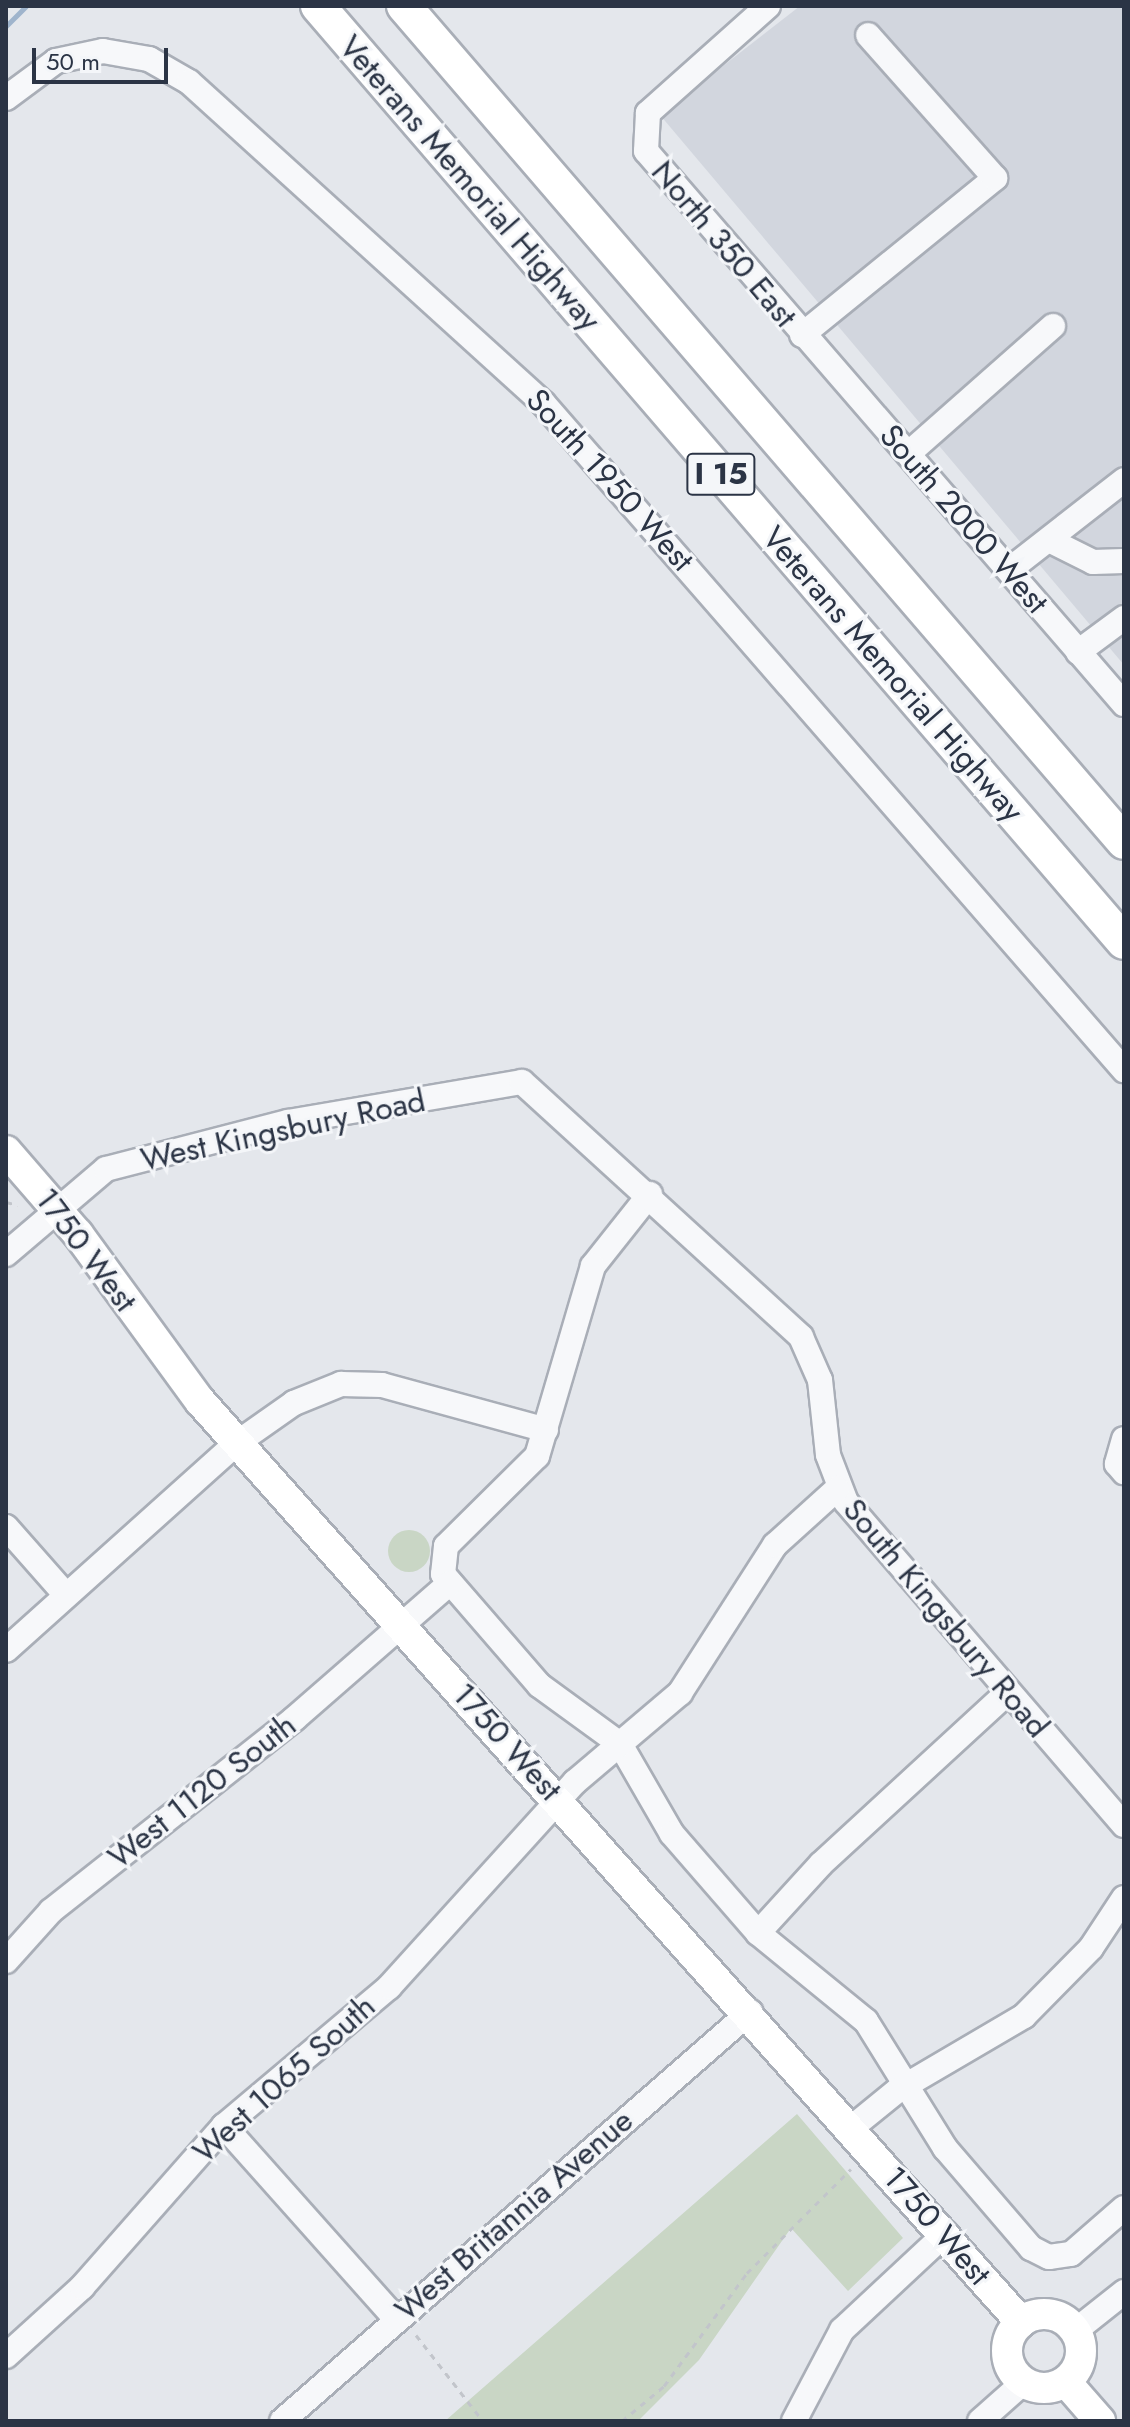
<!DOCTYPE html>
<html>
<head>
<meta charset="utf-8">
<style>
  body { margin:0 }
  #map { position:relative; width:1130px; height:2427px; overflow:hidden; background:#e4e7ec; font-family:Jost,sans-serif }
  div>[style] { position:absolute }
  .built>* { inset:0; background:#d2d6de }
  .green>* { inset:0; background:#c9d6c5 }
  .round { border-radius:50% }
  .stream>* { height:5px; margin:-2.5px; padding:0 2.5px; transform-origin:2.5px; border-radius:2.5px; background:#9fb4cc }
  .path>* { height:3px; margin-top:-1.5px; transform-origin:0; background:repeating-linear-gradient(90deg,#c2c5cb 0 6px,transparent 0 12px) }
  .roads { filter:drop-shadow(2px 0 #a9aeb7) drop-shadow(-2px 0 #a9aeb7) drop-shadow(0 2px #a9aeb7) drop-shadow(0 -2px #a9aeb7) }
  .minor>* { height:24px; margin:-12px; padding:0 12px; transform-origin:12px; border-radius:12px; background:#f7f8fa }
  .major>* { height:30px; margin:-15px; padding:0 15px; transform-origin:15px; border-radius:15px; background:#fff }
  .major>.ring { margin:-15px; padding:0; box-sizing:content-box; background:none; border:30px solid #fff; border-radius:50% }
  .highway>* { height:34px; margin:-17px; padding:0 17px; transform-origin:17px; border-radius:17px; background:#fff }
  span { translate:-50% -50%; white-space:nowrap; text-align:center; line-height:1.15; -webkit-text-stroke:6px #f4f6f9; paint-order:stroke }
  .shield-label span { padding:2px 6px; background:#f4f6f9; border:2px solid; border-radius:6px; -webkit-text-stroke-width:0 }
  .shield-label { font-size:30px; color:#2b3445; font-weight:700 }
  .street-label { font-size:32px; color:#2b3445 }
  .frame { position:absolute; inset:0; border:8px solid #2b3445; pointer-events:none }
  .scale { position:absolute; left:32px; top:48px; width:136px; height:36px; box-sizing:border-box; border:4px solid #2b3445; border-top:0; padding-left:10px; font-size:24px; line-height:28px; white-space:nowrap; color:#2b3445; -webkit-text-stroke:6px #f4f6f9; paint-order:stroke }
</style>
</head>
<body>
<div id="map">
  <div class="built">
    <div style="clip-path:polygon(800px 6px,1124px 6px,1124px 665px,660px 115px)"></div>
  </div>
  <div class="green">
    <div class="round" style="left:388px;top:1530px;width:42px;height:42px"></div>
    <div style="clip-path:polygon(797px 2114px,903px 2238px,848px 2291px,791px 2228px,699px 2360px,638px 2421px,445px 2421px)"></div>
  </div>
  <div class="stream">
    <div style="left:6px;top:26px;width:28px;rotate:-45deg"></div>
  </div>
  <div class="path">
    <div style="left:6px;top:1202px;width:12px;rotate:14deg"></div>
    <div style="left:416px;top:2335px;width:109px;rotate:52.1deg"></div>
    <div style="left:622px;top:2421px;width:55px;rotate:-39.8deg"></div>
    <div style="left:664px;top:2386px;width:140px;rotate:-53.7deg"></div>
    <div style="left:747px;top:2273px;width:147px;rotate:-45deg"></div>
  </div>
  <div class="roads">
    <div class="minor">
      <div style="left:768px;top:6px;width:161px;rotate:138.3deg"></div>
      <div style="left:648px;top:113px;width:38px;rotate:93deg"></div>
      <div style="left:646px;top:151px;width:731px;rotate:49.16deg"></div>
      <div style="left:6px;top:98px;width:62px;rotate:-36.5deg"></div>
      <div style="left:56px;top:61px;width:48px;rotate:-12deg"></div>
      <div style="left:103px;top:51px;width:47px;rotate:9.9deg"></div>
      <div style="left:149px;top:59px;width:46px;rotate:29.9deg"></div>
      <div style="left:189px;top:82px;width:478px;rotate:42.2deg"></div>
      <div style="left:543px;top:403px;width:885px;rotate:48.94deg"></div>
      <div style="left:802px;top:335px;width:249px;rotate:-39.1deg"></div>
      <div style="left:995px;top:178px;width:191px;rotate:-131.6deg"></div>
      <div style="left:909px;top:453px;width:192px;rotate:-41.4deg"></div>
      <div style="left:1051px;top:541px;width:47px;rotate:26.6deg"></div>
      <div style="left:1093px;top:562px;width:31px;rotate:-2deg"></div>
      <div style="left:1009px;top:570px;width:146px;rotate:-38deg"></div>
      <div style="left:1078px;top:652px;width:57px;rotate:-36.5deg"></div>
      <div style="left:650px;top:1194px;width:92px;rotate:128.4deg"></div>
      <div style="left:593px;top:1266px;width:198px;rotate:106.4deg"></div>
      <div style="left:537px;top:1456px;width:128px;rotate:135.3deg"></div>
      <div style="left:446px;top:1546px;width:28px;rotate:96deg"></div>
      <div style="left:443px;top:1574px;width:147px;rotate:49.1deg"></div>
      <div style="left:539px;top:1685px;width:100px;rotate:36.1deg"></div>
      <div style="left:620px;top:1744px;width:104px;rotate:60deg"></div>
      <div style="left:672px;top:1834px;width:131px;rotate:49deg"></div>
      <div style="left:758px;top:1933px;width:139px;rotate:39.2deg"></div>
      <div style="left:866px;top:2021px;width:150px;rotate:58.1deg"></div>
      <div style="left:945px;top:2148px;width:132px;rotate:49.3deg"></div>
      <div style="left:1031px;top:2248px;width:20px;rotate:27deg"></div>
      <div style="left:1049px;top:2257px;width:22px;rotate:-8deg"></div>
      <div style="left:1071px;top:2254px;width:70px;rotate:-41deg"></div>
      <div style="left:6px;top:1254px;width:131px;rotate:-40.4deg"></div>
      <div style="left:106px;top:1169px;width:188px;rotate:-14.5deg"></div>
      <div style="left:288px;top:1122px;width:237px;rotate:-9.7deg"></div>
      <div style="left:522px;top:1082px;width:378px;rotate:42.4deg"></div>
      <div style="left:801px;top:1337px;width:47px;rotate:66.2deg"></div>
      <div style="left:820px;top:1380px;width:75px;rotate:83.9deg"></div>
      <div style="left:828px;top:1455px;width:50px;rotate:69deg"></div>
      <div style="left:846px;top:1502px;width:426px;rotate:49.3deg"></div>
      <div style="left:1124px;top:1439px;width:26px;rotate:106deg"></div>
      <div style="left:1117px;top:1464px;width:11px;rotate:49deg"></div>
      <div style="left:6px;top:1527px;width:91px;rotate:48.6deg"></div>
      <div style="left:6px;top:1650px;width:310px;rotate:-41.9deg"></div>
      <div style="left:237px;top:1443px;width:70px;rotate:-35.1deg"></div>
      <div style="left:294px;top:1403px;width:51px;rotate:-22deg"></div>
      <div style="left:341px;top:1384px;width:41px;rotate:1.4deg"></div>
      <div style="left:382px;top:1385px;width:170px;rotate:15.3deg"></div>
      <div style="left:758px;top:1933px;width:93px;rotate:-47.6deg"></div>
      <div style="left:821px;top:1864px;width:254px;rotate:-42.6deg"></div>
      <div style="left:6px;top:1961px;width:67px;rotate:-48deg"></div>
      <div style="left:51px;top:1911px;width:310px;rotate:-38.3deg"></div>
      <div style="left:294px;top:1719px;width:207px;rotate:-41.1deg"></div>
      <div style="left:224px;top:2126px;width:257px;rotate:48.3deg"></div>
      <div style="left:850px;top:2129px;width:62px;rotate:-39.1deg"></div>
      <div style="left:898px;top:2090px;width:146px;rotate:-30.4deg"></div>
      <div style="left:1024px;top:2016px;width:95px;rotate:-45.4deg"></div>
      <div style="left:1091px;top:1948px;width:60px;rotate:-56.6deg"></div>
      <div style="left:1075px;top:2331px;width:63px;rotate:-38.5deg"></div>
      <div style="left:6px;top:2356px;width:103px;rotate:-42.2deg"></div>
      <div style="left:82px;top:2287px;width:215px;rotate:-48.6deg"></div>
      <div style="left:224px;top:2126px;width:216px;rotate:-40.1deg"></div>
      <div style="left:389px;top:1987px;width:277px;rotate:-47.8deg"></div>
      <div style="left:575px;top:1782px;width:138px;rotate:-40.3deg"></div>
      <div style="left:680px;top:1693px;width:176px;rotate:-57.3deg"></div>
      <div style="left:775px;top:1545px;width:84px;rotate:-42.1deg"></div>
      <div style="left:282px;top:2421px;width:622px;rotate:-41.15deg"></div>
      <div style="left:794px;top:2421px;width:103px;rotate:-62.2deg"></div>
      <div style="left:842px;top:2330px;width:142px;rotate:-43deg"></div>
      <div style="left:980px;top:2421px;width:59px;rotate:-41.6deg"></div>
    </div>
    <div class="major">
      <div style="left:6px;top:1151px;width:110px;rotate:49.1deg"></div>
      <div style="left:78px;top:1234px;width:207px;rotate:53.9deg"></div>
      <div style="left:200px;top:1401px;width:1234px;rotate:48.29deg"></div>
      <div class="ring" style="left:1007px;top:2314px;width:44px;height:44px"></div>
      <div style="left:1066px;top:2382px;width:52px;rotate:48.9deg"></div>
    </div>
    <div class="highway">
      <div style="left:318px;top:6px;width:1235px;rotate:49.27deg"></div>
      <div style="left:404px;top:6px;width:1103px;rotate:49.26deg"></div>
    </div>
  </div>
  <div class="shield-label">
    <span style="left:721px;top:474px">I 15</span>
  </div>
  <div class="street-label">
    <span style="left:470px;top:183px;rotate:49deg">Veterans Memorial Highway</span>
    <span style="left:724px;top:244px;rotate:50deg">North 350 East</span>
    <span style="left:610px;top:480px;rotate:48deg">South 1950 West</span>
    <span style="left:964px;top:519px;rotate:49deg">South 2000 West</span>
    <span style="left:893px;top:674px;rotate:49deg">Veterans Memorial Highway</span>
    <span style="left:283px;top:1130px;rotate:-12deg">West Kingsbury Road</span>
    <span style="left:86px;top:1250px;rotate:53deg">1750 West</span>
    <span style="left:946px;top:1618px;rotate:50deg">South Kingsbury Road</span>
    <span style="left:507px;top:1742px;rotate:48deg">1750 West</span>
    <span style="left:202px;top:1791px;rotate:-38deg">West 1120 South</span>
    <span style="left:284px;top:2079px;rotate:-42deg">West 1065 South</span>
    <span style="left:514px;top:2215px;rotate:-41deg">West Britannia Avenue</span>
    <span style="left:937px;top:2226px;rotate:49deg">1750 West</span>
  </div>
  <div class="frame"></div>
  <div class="scale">50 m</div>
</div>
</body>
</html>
